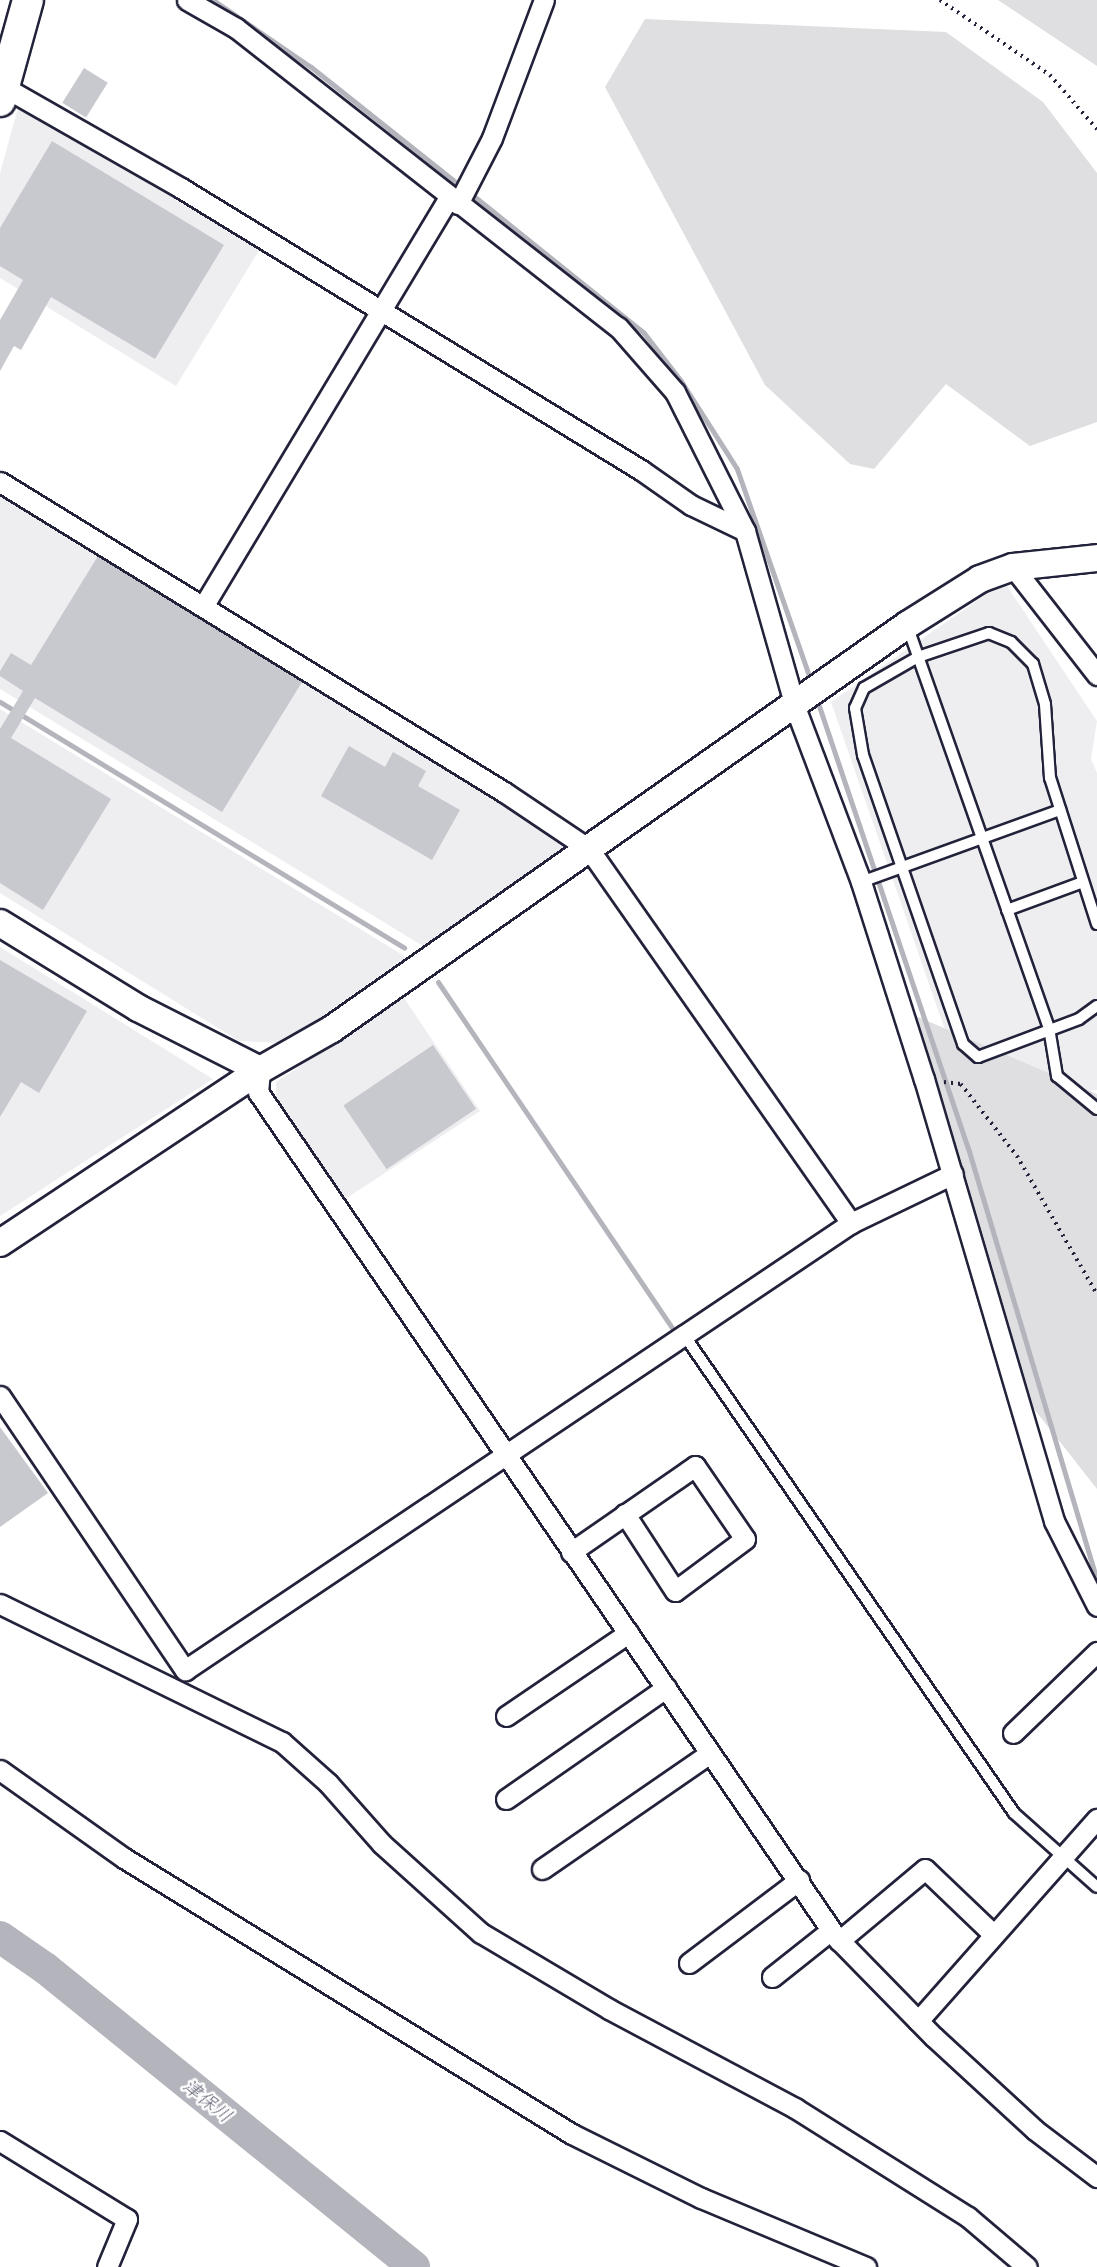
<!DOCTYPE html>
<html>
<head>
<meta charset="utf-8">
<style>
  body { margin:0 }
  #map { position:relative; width:1097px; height:2267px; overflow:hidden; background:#fff; font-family:"Playpen Sans","Klee One",sans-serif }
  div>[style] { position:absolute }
  .built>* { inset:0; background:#eeeef1 }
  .green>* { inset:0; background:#dfdfe2 }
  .stream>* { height:5px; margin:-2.5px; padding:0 2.5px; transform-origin:2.5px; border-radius:2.5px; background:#b4b4bc }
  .river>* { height:32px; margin:-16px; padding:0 16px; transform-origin:16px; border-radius:16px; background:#b4b4bc }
  .building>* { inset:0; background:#c8c8cf; transform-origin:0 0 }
  .path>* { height:3.5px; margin-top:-1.75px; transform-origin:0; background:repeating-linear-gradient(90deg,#22223b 0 2px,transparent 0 7px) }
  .roads { filter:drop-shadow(2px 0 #22223b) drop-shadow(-2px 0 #22223b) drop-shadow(0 2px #22223b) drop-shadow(0 -2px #22223b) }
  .lane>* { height:10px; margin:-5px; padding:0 5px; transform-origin:5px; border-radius:5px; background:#fff }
  .street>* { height:19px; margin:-9.5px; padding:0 9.5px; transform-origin:9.5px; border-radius:9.5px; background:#fff }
  .secondary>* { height:26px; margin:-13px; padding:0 13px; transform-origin:13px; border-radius:13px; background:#fff }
  .primary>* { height:30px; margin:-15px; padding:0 15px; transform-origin:15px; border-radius:15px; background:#fff }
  span { translate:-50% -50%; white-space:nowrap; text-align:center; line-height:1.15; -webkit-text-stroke:5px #fff; paint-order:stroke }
  .water-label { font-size:19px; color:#5c5c6f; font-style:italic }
</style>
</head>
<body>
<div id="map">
  <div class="built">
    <div style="clip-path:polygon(18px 108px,260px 249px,176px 386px,0 278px,0 173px)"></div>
    <div style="clip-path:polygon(0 496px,564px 837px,569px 849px,423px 946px,0 689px)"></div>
    <div style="clip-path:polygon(1007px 586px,1097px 721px,1091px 759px,1097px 773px,1097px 1090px,969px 1099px,831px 702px,991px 591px)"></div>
    <div style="clip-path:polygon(0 709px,406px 957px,284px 1043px,239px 1041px,0 893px)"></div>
    <div style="clip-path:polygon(0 947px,213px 1079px,0 1216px)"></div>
    <div style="clip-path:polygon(404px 998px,480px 1111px,342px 1201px,276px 1099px,276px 1082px)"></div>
  </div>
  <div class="green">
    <div style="clip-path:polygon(998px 0,1097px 0,1097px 66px)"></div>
    <div style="clip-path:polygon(645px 19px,946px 32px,1043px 102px,1097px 173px,1097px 422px,1030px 446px,946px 384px,874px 469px,850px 464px,765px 385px,605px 87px)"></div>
    <div style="clip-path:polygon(902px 1010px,1097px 1094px,1097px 1489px,1016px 1386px)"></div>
  </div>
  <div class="stream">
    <div style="left:213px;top:0;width:119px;rotate:34.4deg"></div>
    <div style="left:311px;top:67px;width:193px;rotate:38.5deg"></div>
    <div style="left:470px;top:193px;width:223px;rotate:38.8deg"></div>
    <div style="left:644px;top:333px;width:61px;rotate:52.4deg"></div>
    <div style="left:681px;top:381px;width:104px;rotate:57.5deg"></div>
    <div style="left:737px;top:469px;width:225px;rotate:70.8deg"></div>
    <div style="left:816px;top:697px;width:476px;rotate:71.4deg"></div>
    <div style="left:968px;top:1148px;width:452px;rotate:73.4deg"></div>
    <div style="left:0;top:702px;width:473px;rotate:31.3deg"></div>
    <div style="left:438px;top:982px;width:417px;rotate:55.9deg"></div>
  </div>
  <div class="river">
    <div style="left:0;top:1937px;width:55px;rotate:34.6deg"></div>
    <div style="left:45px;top:1968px;width:475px;rotate:39deg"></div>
  </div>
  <div class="building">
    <div style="left:84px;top:68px;width:28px;height:41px;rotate:32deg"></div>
    <div style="clip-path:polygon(52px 141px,224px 245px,155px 359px,51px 297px,21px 350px,14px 346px,0 371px,0 320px,23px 280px,0 266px,0 228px)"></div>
    <div style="clip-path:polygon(98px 556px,302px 682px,222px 812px,35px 698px,11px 738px,111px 799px,43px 910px,0 883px,0 729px,23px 691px,0 676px,0 671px,11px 653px,31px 665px)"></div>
    <div style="clip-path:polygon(349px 746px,385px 767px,393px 752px,426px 771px,418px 786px,460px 810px,432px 860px,321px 796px)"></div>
    <div style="clip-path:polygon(0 960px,87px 1011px,39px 1093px,21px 1082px,0 1117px)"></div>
    <div style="left:433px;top:1045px;width:77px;height:108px;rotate:56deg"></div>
    <div style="clip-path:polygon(0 1427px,48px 1493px,0 1527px)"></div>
  </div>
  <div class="path">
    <div style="left:940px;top:0;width:133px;rotate:34.3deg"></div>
    <div style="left:1050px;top:75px;width:72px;rotate:49deg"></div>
    <div style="left:944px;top:1082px;width:17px;rotate:7deg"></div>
    <div style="left:961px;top:1084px;width:91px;rotate:52.1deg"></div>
    <div style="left:1017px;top:1156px;width:160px;rotate:59.9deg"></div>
  </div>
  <div class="roads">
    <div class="lane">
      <div style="left:907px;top:625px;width:427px;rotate:70.6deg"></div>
      <div style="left:1049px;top:1028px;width:49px;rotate:80.5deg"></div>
      <div style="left:1057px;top:1076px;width:52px;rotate:39.5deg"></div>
      <div style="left:861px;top:882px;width:212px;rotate:-19.9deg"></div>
      <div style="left:1007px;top:910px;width:81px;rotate:-20.2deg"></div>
      <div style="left:1097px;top:924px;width:153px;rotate:-107.8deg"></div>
      <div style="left:1050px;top:778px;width:74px;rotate:-93.9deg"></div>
      <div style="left:1045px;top:704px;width:42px;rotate:-106.7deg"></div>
      <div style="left:1033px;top:664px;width:31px;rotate:-135deg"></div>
      <div style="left:1011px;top:642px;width:24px;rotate:-158deg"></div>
      <div style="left:989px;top:633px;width:75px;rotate:161.3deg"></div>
      <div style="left:918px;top:657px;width:62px;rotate:150.1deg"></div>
      <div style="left:864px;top:688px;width:22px;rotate:114deg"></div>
      <div style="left:855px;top:708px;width:48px;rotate:80.3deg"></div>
      <div style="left:863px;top:755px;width:306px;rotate:70.9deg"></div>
      <div style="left:963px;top:1044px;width:20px;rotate:41deg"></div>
      <div style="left:978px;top:1057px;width:108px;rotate:-20.6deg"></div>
      <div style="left:1079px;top:1019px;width:22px;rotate:-36deg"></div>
      <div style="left:684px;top:1335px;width:581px;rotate:55.38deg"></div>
      <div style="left:1014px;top:1813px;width:111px;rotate:41.7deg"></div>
    </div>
    <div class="street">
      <div style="left:187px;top:0;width:56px;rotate:29.7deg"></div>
      <div style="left:236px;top:28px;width:485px;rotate:38.1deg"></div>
      <div style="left:618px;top:327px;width:86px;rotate:48.8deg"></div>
      <div style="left:675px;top:392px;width:156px;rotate:63.3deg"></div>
      <div style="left:745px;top:531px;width:183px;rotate:74.1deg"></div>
      <div style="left:795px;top:707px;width:187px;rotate:69.3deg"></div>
      <div style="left:861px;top:882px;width:207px;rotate:72.3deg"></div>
      <div style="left:924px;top:1079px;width:461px;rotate:73.6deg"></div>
      <div style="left:1054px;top:1521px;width:95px;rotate:63.2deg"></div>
      <div style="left:4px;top:87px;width:204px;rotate:29.7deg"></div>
      <div style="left:181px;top:188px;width:540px;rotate:31.51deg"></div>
      <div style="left:641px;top:470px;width:61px;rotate:35deg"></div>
      <div style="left:691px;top:505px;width:60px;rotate:25.7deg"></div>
      <div style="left:458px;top:204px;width:74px;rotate:-62.7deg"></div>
      <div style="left:492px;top:138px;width:147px;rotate:-69.4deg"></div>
      <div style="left:0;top:482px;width:592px;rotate:31.59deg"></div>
      <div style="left:504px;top:792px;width:102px;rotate:33.8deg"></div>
      <div style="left:589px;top:849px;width:457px;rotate:55deg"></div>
      <div style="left:1013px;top:567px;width:137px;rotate:52.1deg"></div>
      <div style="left:204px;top:605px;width:476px;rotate:-59deg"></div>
      <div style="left:260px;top:1070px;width:22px;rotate:95deg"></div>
      <div style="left:258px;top:1092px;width:1024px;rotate:55.63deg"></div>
      <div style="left:836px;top:1937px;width:140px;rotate:45.6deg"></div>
      <div style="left:934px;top:2037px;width:137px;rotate:42.6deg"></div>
      <div style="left:1035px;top:2130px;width:78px;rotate:37.2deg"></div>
      <div style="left:0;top:1396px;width:331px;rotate:56deg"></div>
      <div style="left:185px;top:1670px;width:802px;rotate:-33.87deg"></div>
      <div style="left:851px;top:1223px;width:113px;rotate:-25.7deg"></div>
      <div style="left:571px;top:1552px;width:151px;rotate:-34.7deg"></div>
      <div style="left:695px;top:1466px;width:88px;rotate:55.6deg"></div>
      <div style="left:745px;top:1539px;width:87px;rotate:143.4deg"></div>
      <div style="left:675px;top:1591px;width:92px;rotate:-123deg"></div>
      <div style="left:0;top:1604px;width:314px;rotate:26.1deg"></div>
      <div style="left:282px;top:1742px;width:62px;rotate:41.7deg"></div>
      <div style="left:328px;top:1783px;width:81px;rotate:48.5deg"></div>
      <div style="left:382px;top:1844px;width:133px;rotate:42deg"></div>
      <div style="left:481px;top:1933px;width:149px;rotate:30.7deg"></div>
      <div style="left:609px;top:2009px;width:211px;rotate:28deg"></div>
      <div style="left:795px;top:2108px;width:204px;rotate:32.2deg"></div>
      <div style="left:968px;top:2217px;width:77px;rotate:40.3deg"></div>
      <div style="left:506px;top:1716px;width:148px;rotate:-34.2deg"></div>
      <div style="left:1013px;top:1733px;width:117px;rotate:-44deg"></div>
      <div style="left:0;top:1770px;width:152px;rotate:35.4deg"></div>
      <div style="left:124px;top:1858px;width:526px;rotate:31.64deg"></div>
      <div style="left:572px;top:2134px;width:144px;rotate:26.4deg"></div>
      <div style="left:701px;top:2198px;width:179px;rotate:22.7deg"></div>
      <div style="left:506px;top:1799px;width:195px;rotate:-34.8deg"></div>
      <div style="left:542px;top:1869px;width:204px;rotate:-34.6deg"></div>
      <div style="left:839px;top:1941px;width:112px;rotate:-39.9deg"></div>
      <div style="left:925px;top:1869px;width:95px;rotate:43.7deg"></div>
      <div style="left:689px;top:1963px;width:138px;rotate:-37deg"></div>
      <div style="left:772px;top:1977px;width:75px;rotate:-38.5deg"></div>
      <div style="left:918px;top:2021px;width:270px;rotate:-48.5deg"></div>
      <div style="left:0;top:2141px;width:149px;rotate:31.6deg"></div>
      <div style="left:127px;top:2219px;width:52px;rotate:112.6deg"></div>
    </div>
    <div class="secondary">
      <div style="left:0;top:923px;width:162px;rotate:31.6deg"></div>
      <div style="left:138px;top:1008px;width:137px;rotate:26.9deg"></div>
      <div style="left:0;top:1243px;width:312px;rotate:-33.6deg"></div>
      <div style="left:260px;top:1070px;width:83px;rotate:-29.7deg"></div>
      <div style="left:332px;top:1029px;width:703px;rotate:-35.09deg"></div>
      <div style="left:907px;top:625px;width:86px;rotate:-32.2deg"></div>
      <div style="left:980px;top:579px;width:35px;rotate:-20deg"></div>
      <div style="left:1013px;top:567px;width:84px;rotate:-6.1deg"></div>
    </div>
    <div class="primary">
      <div style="left:0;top:101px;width:105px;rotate:-74.5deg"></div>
    </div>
  </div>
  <div class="water-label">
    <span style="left:208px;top:2100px;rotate:39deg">津保川</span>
  </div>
</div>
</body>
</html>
